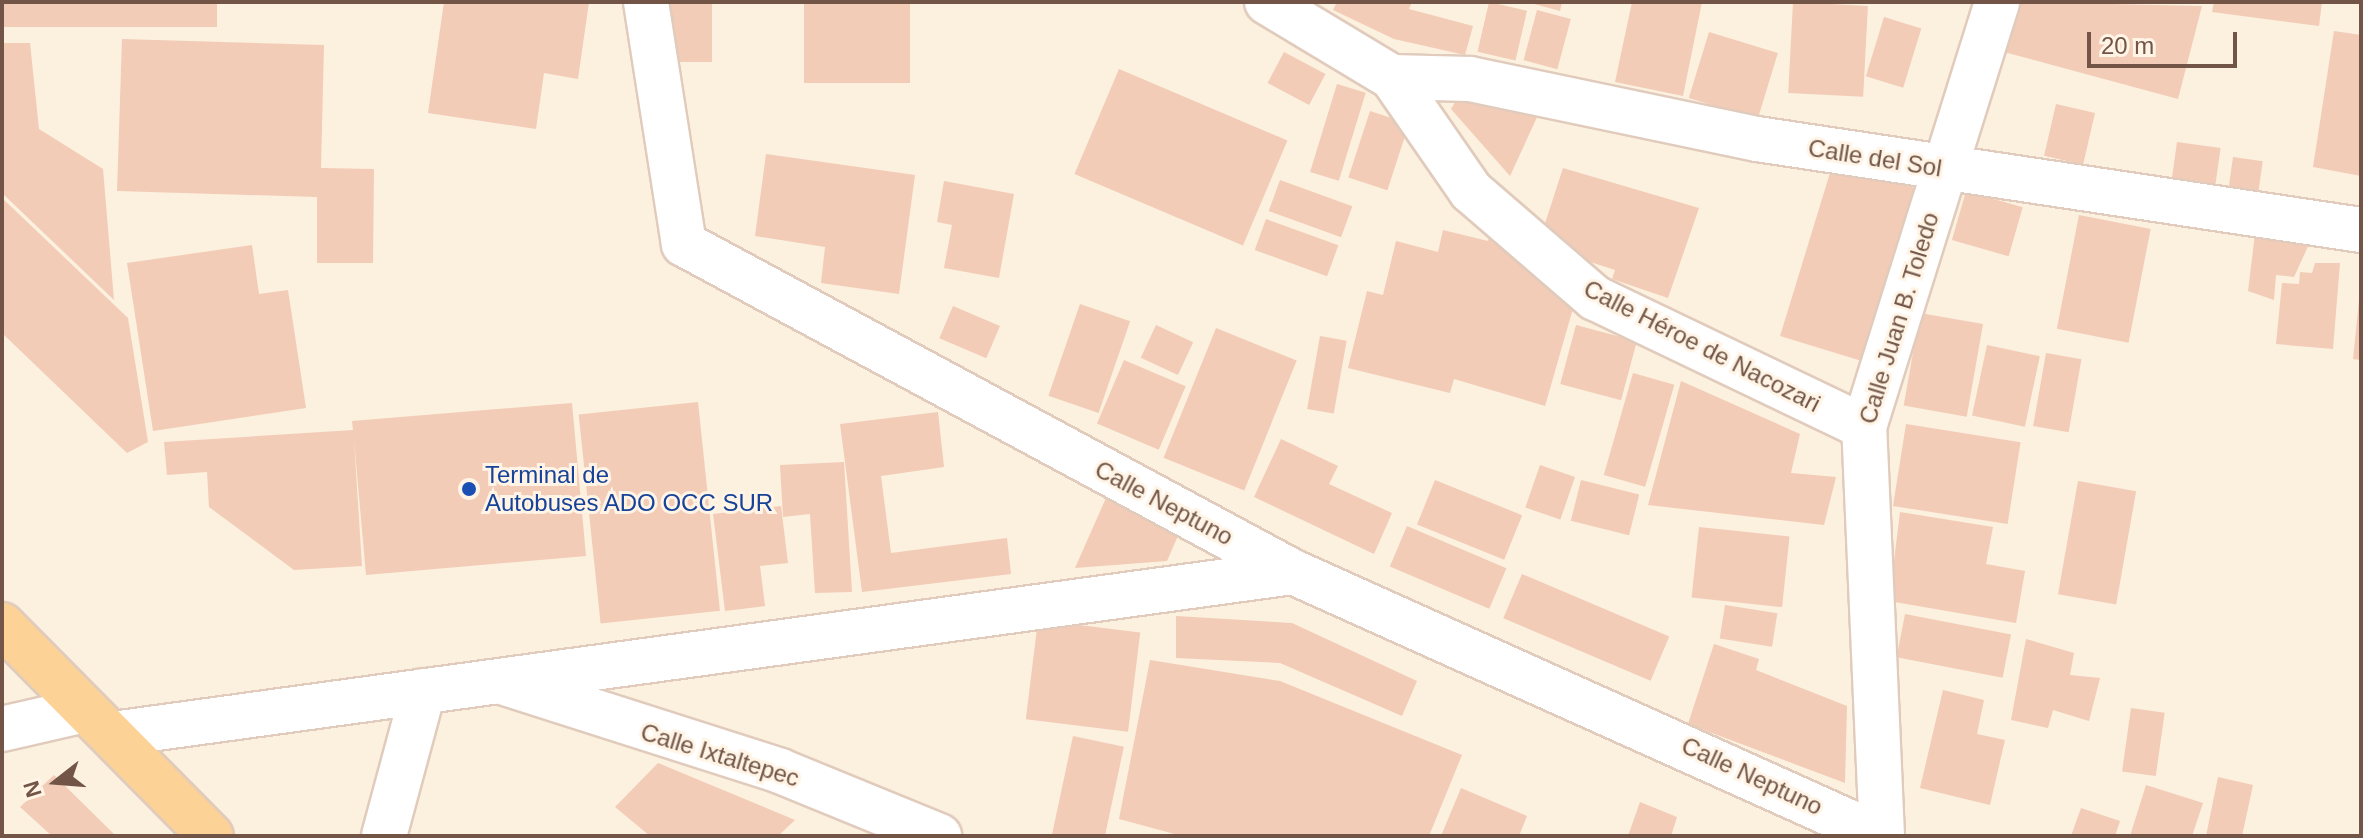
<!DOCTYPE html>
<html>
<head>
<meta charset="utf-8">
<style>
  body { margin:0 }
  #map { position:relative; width:2363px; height:838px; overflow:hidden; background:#fcf0df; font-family:Helvetica,sans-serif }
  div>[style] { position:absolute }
  .building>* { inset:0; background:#f2ccb7; transform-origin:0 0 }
  .roads { filter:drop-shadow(2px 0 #e0cbbc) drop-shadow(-2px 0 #e0cbbc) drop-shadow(0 2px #e0cbbc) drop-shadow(0 -2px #e0cbbc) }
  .street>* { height:44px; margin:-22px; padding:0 22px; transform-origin:22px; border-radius:22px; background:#fff }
  .primary>* { height:44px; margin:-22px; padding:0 22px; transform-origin:22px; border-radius:22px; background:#fcd297 }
  .dots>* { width:22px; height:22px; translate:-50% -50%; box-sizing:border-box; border:4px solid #fff4e5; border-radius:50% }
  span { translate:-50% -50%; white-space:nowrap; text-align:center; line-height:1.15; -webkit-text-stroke:6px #fff4e5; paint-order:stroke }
  .street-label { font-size:24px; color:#725547 }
  .transit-label { font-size:24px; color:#164399 }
  .left { translate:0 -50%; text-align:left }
  .frame { position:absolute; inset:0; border:4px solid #725547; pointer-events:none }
  .north { position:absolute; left:16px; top:742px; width:80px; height:80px; -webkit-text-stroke:6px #fff4e5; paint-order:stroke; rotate:253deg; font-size:22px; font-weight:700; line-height:32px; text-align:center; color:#725547 }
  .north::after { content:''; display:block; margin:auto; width:28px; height:36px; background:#725547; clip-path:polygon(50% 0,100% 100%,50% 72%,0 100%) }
  .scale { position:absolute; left:2087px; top:32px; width:150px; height:36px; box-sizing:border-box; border:4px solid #725547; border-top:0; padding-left:10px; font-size:24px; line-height:28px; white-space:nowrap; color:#725547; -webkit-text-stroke:6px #fff4e5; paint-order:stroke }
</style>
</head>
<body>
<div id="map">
  <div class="building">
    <div style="left:2px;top:2px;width:215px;height:25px"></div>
    <div style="clip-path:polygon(444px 2px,589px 2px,578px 79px,544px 73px,536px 129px,428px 113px)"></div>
    <div style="left:670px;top:2px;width:42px;height:60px"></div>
    <div style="left:804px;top:2px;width:106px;height:81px"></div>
    <div style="clip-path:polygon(1337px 2px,1412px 2px,1409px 9px,1473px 26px,1465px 55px,1394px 39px,1333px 10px)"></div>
    <div style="left:1489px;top:2px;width:39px;height:51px;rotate:13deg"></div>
    <div style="clip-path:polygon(1527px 2px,1562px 2px,1560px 11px)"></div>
    <div style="clip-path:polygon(1632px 2px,1702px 2px,1683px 96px,1615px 82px)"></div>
    <div style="left:1793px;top:2px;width:75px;height:91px;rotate:3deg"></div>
    <div style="clip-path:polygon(2017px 2px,2202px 6px,2178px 99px,2004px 52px)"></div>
    <div style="clip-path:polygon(2214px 2px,2322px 2px,2319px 26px,2212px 12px)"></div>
    <div style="left:1537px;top:10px;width:35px;height:52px;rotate:15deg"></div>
    <div style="left:1884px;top:17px;width:39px;height:62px;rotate:17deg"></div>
    <div style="clip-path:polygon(2334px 31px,2361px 35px,2361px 176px,2313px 167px)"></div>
    <div style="left:1709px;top:32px;width:72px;height:69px;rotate:17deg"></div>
    <div style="clip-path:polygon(122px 39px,324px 45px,321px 168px,374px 169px,373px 263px,317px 263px,317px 197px,117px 191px)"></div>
    <div style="clip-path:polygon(2px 43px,30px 43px,39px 129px,103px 169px,114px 300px,2px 193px)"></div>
    <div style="left:1284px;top:52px;width:47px;height:35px;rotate:28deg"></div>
    <div style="left:1119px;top:69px;width:183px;height:114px;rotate:23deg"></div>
    <div style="left:1337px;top:84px;width:30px;height:92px;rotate:17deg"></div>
    <div style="clip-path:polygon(1466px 84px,1538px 115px,1510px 176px,1451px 109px)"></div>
    <div style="left:2056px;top:104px;width:40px;height:53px;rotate:13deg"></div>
    <div style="left:1370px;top:111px;width:41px;height:70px;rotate:18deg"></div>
    <div style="left:2177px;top:142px;width:44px;height:36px;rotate:8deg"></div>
    <div style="clip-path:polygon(766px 154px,915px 175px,899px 294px,821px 283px,825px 247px,755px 236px)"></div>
    <div style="left:2233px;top:157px;width:30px;height:32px;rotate:8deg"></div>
    <div style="left:1833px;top:163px;width:88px;height:181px;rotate:17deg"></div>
    <div style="clip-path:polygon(1563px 168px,1699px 208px,1668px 298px,1612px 279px,1615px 270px,1538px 245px)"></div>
    <div style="left:1280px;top:180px;width:77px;height:33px;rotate:20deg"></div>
    <div style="clip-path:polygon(944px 181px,1014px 194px,999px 278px,944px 268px,952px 225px,937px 222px)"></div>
    <div style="left:1966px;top:191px;width:59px;height:51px;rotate:16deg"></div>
    <div style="clip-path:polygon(2px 198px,128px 318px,148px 442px,127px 453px,2px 333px)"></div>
    <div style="left:2079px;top:215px;width:73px;height:116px;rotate:11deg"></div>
    <div style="left:1266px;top:219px;width:77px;height:33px;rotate:20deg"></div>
    <div style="clip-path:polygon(1443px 230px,1488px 241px,1491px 230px,1574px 305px,1545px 406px,1454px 379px,1450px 393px,1348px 368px,1367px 291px,1383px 295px,1396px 241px,1438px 252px)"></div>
    <div style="clip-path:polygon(2255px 234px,2310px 242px,2294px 277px,2276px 275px,2274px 300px,2248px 291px)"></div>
    <div style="clip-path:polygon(252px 245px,259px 294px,288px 290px,306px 408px,153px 431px,127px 263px)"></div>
    <div style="clip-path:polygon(2315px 263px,2340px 263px,2333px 349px,2276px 344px,2282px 283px,2299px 284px,2300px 272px,2312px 273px)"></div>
    <div style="clip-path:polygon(2361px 281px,2361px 360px,2353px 359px)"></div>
    <div style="left:1080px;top:304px;width:53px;height:97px;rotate:19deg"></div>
    <div style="left:953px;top:306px;width:51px;height:35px;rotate:23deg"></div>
    <div style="left:1920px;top:313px;width:64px;height:94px;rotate:10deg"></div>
    <div style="left:1156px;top:325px;width:41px;height:36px;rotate:25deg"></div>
    <div style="left:1576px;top:325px;width:63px;height:61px;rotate:15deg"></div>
    <div style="left:1216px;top:328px;width:87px;height:140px;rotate:22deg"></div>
    <div style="left:1320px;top:336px;width:27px;height:74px;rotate:10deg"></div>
    <div style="left:1987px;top:345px;width:54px;height:72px;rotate:12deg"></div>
    <div style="left:2046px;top:353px;width:36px;height:74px;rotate:10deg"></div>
    <div style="left:1124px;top:360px;width:67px;height:69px;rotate:23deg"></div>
    <div style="left:1633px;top:373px;width:43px;height:106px;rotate:16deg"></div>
    <div style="clip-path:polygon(1681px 381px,1800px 434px,1791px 473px,1836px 477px,1824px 525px,1648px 505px)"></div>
    <div style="left:698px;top:402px;width:210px;height:120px;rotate:84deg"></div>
    <div style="clip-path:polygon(572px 403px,586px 556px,366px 575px,354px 440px,362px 566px,294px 570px,209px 507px,207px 472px,167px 475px,164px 442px,353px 430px,352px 421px)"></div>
    <div style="clip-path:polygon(938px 412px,944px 467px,881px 476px,891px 553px,1007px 538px,1011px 574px,862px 592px,840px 424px)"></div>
    <div style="left:1906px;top:424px;width:116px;height:83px;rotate:9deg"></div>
    <div style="clip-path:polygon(1281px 439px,1338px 466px,1329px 484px,1392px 513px,1374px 554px,1254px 497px)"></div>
    <div style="clip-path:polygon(844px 462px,852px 592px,815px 593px,810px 514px,783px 517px,780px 465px)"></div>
    <div style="left:1540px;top:465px;width:37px;height:45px;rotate:19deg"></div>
    <div style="left:1435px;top:480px;width:94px;height:48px;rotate:22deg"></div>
    <div style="left:1581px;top:480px;width:60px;height:42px;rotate:14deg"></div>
    <div style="left:2078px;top:481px;width:59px;height:115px;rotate:10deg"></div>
    <div style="clip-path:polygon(1106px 498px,1180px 531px,1167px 561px,1075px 568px)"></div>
    <div style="clip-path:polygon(781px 506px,788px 563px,760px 566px,765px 606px,725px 611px,713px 514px)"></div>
    <div style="clip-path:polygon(1900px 512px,1993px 527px,1986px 564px,2025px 571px,2016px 623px,1889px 601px)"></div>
    <div style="left:1407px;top:526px;width:108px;height:44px;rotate:23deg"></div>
    <div style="left:1699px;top:527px;width:91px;height:71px;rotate:6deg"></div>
    <div style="left:1522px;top:574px;width:160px;height:48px;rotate:23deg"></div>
    <div style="left:1725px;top:605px;width:53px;height:34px;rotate:9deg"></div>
    <div style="left:1905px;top:614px;width:108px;height:44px;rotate:11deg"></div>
    <div style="clip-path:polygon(1176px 616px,1292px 623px,1417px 681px,1402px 716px,1280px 663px,1176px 658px)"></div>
    <div style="left:1038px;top:620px;width:103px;height:100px;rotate:7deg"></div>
    <div style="clip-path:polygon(2026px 639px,2074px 653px,2070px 675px,2100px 678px,2089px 721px,2053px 710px,2048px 728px,2011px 720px)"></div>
    <div style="clip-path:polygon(1714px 644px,1759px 659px,1756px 670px,1847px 706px,1845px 783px,1688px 724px)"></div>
    <div style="clip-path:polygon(1150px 660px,1280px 681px,1462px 755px,1429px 836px,1182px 836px,1119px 819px)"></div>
    <div style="clip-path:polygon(1943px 690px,1984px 700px,1977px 734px,2005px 740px,1990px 805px,1920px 788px)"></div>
    <div style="left:2131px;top:708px;width:34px;height:64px;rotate:8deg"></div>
    <div style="left:1073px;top:736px;width:52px;height:102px;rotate:12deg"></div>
    <div style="clip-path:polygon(658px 763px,795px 820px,778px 836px,650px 836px,615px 807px)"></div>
    <div style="clip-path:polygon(54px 775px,116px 836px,52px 836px,20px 807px)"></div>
    <div style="clip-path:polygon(2218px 777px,2253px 785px,2242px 836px,2206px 836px)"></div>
    <div style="clip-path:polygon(2146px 785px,2203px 803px,2192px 836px,2130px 836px)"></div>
    <div style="clip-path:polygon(1461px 788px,1527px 816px,1519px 836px,1441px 836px)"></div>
    <div style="clip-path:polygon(1640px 802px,1677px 817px,1671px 836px,1628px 836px)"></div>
    <div style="clip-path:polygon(2081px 808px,2120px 821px,2115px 836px,2071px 836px)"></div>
  </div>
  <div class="roads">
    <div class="street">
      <div style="left:646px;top:2px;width:245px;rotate:81.1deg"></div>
      <div style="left:684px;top:244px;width:692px;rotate:28.31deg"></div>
      <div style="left:1293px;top:572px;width:644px;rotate:24.22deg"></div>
      <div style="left:1267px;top:2px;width:146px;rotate:31deg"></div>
      <div style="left:1392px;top:77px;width:139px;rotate:55.3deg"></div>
      <div style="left:1471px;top:191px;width:164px;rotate:40.8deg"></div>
      <div style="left:1595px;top:298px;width:298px;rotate:25.6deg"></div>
      <div style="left:1392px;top:77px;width:78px;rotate:1.5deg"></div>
      <div style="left:1470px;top:79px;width:293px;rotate:11.8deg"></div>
      <div style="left:1757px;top:139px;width:611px;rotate:8.57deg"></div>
      <div style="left:505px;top:683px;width:289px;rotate:17.7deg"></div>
      <div style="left:780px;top:771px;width:172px;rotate:22.2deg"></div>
      <div style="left:2px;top:729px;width:85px;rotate:-12.9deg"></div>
      <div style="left:113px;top:734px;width:1191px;rotate:-7.82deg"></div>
      <div style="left:384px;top:836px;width:150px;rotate:-74.9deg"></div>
      <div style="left:1882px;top:836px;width:409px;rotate:-92.5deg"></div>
      <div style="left:1864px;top:427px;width:445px;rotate:-72.6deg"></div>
    </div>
    <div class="primary">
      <div style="left:2px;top:625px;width:297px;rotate:45.3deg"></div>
    </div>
  </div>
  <div class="dots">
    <div style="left:469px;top:489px;background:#1a4fb4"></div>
  </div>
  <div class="street-label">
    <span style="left:1875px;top:158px;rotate:9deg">Calle del Sol</span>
    <span style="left:1899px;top:318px;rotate:-73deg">Calle Juan B. Toledo</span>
    <span style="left:1702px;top:346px;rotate:27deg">Calle Héroe de Nacozari</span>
    <span style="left:1164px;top:503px;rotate:28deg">Calle Neptuno</span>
    <span style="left:720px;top:755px;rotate:17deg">Calle Ixtaltepec</span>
    <span style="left:1752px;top:776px;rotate:25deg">Calle Neptuno</span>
  </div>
  <div class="transit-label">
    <span class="left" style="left:485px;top:489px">Terminal de<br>Autobuses ADO OCC SUR</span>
  </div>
  <div class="frame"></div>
  <div class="north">N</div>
  <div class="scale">20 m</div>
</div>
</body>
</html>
